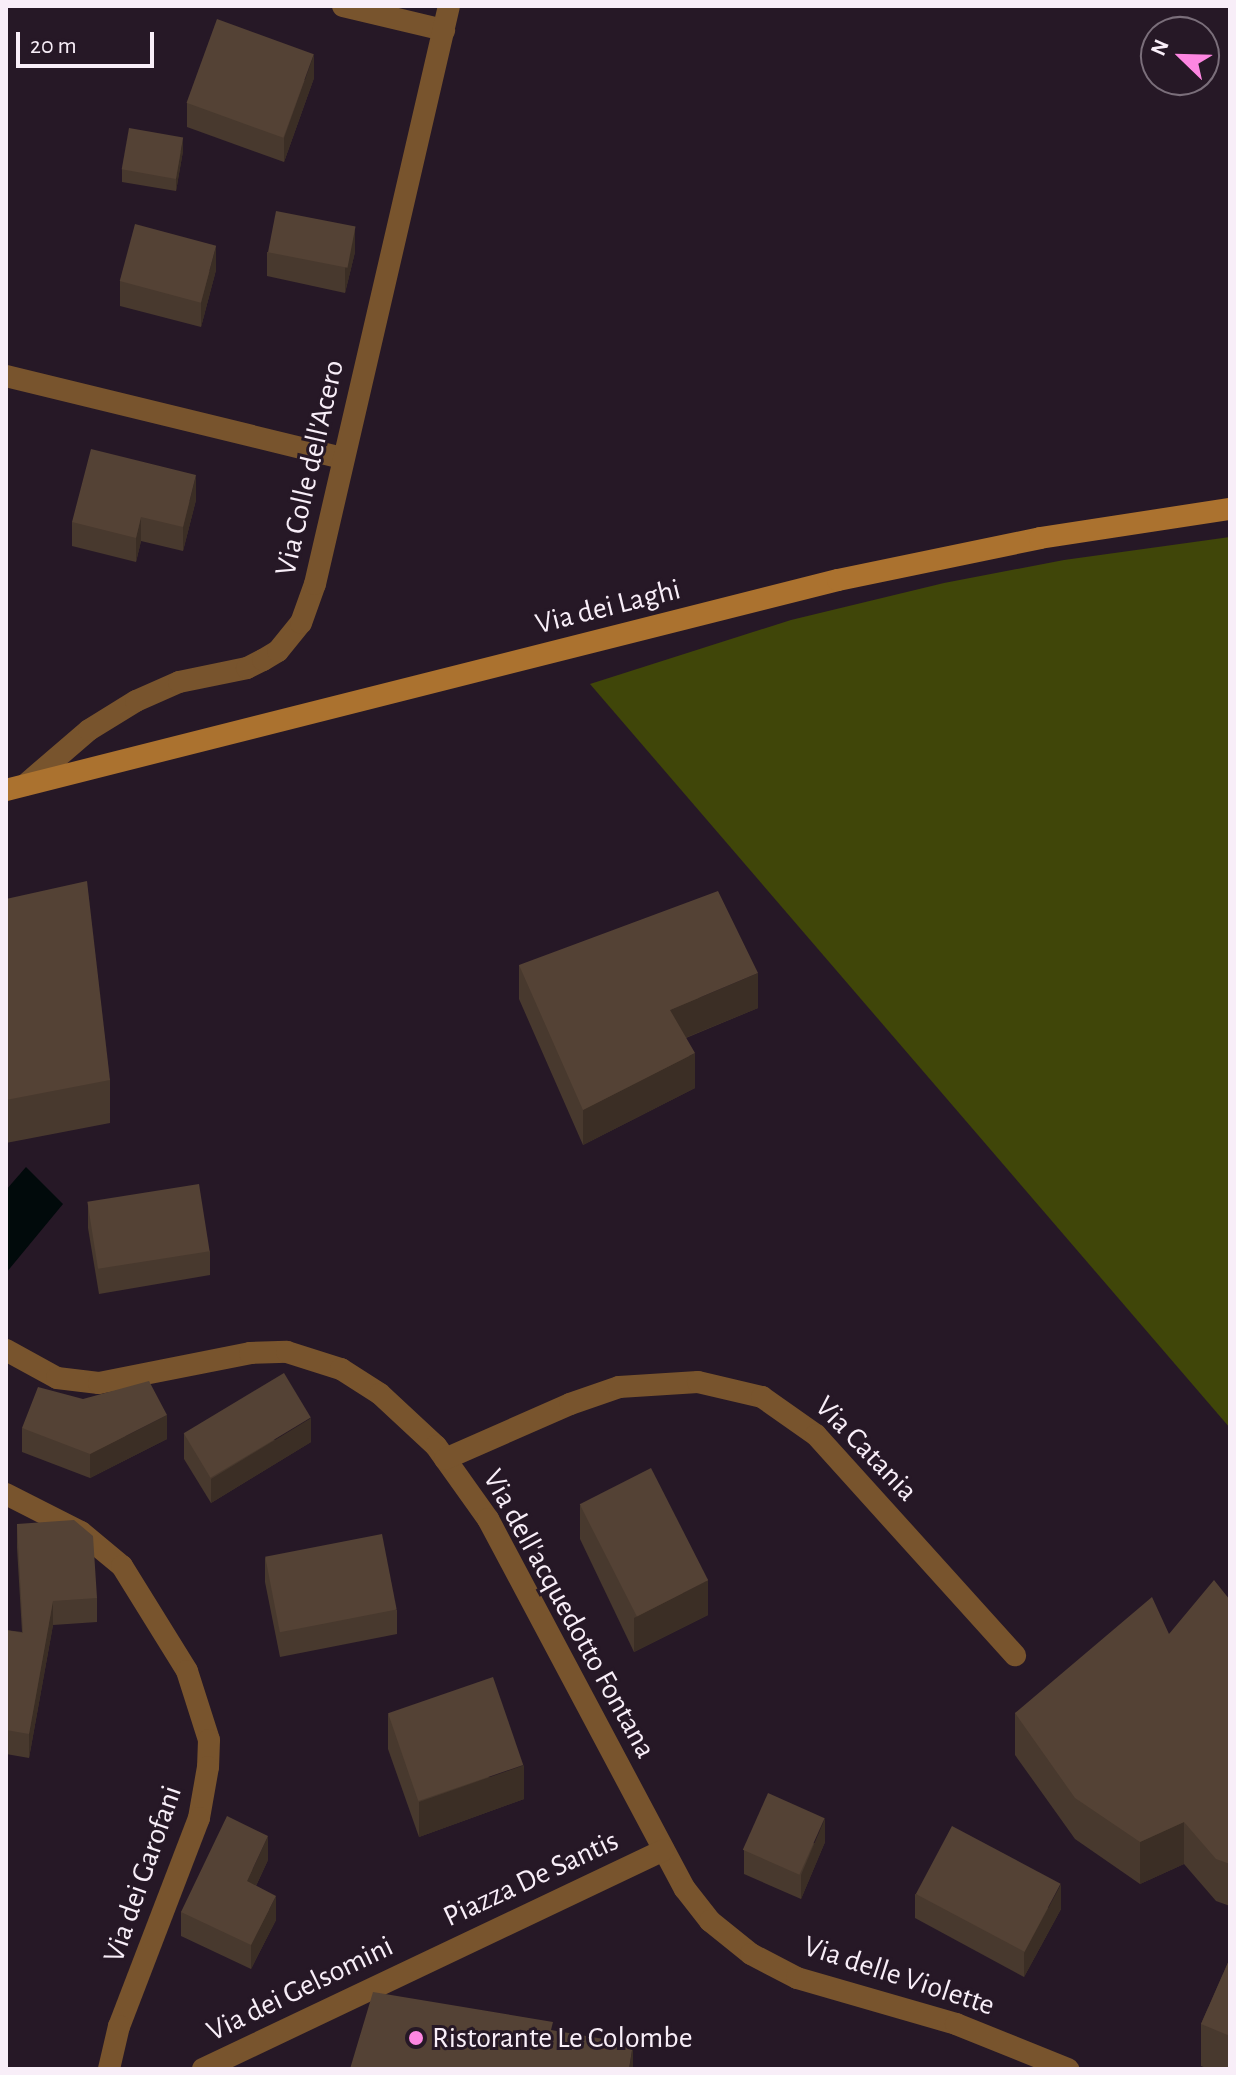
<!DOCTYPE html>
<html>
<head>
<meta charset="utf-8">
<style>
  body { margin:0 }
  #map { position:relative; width:1236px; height:2075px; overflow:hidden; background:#261826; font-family:"Alegreya Sans",sans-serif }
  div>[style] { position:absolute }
  .forest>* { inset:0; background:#404609 }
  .water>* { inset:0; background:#010a0b }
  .service>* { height:22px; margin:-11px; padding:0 11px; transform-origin:11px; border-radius:11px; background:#78542d }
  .minor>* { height:22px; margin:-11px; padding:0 11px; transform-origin:11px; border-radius:11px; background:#78542d }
  .secondary>* { height:22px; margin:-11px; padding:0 11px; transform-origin:11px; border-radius:11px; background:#ab722f }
  .wall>* { inset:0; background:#48392e }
  .shaded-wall>* { inset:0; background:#3b2e25 }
  .building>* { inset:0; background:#544235; transform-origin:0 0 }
  .dots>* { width:22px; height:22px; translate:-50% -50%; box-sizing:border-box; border:4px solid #261826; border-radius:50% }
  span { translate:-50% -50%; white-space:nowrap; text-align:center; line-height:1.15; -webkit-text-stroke:6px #261826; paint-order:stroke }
  .street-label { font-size:30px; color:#f8eef8 }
  .poi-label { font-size:30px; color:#f8eef8 }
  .left { translate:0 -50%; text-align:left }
  .frame { position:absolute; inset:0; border:8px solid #f8eef8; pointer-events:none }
  .north { position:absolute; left:1140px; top:16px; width:80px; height:80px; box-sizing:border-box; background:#261826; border:2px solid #7a6e7a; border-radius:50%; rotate:293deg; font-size:22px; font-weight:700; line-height:32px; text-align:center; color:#f8eef8 }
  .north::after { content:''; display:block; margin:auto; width:28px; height:36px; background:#fd86e1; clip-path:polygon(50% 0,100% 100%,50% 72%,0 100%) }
  .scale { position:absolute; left:16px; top:32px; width:138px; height:36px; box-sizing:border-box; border:4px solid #f8eef8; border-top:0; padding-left:10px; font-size:24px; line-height:28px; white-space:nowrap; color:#f8eef8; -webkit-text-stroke:6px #261826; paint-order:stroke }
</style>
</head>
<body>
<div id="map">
  <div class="forest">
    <div style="clip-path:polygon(1230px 537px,1230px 1428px,590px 684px,791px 620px,944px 583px,1064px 560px)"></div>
  </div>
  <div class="water">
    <div style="clip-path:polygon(26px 1167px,63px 1204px,6px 1273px,6px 1190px)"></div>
  </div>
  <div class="service">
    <div style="left:343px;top:6px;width:104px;rotate:13.4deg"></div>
    <div style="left:6px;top:376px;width:346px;rotate:13.7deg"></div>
    <div style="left:25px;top:785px;width:84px;rotate:-40.7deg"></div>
    <div style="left:89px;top:730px;width:55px;rotate:-31.7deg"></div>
    <div style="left:136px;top:701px;width:47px;rotate:-23.8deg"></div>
    <div style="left:179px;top:682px;width:69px;rotate:-11.6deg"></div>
    <div style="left:247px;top:668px;width:18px;rotate:-27deg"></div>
    <div style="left:263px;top:660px;width:17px;rotate:-31deg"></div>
    <div style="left:278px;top:651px;width:36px;rotate:-51deg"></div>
    <div style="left:301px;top:623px;width:41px;rotate:-70.3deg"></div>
    <div style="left:315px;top:584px;width:593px;rotate:-76.95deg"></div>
  </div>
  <div class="minor">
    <div style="left:6px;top:1350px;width:58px;rotate:28.8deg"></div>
    <div style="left:57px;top:1378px;width:42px;rotate:6.8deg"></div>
    <div style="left:99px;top:1383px;width:154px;rotate:-11.2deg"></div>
    <div style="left:250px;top:1353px;width:37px;rotate:-2deg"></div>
    <div style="left:287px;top:1352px;width:57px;rotate:17.5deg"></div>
    <div style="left:341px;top:1369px;width:46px;rotate:32.7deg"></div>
    <div style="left:380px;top:1394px;width:76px;rotate:42.9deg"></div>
    <div style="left:436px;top:1446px;width:90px;rotate:54.5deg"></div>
    <div style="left:488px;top:1519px;width:419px;rotate:62deg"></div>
    <div style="left:685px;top:1889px;width:41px;rotate:52deg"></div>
    <div style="left:710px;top:1921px;width:53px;rotate:38.8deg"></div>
    <div style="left:751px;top:1954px;width:52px;rotate:27.6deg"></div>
    <div style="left:797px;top:1978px;width:166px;rotate:16.1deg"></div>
    <div style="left:956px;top:2024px;width:121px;rotate:21.9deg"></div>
    <div style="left:445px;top:1459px;width:137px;rotate:-23.7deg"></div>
    <div style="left:570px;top:1404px;width:52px;rotate:-19.1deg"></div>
    <div style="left:619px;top:1387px;width:79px;rotate:-3.6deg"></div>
    <div style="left:698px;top:1382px;width:66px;rotate:13.2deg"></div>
    <div style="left:762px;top:1397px;width:66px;rotate:35.1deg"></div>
    <div style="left:816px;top:1435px;width:297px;rotate:47.9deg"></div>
    <div style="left:6px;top:1494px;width:84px;rotate:26.9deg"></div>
    <div style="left:81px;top:1532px;width:53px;rotate:39.7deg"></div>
    <div style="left:122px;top:1566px;width:123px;rotate:58.2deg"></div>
    <div style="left:187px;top:1671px;width:72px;rotate:72.3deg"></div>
    <div style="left:209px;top:1740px;width:27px;rotate:92deg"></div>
    <div style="left:208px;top:1767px;width:52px;rotate:100deg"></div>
    <div style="left:199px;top:1818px;width:223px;rotate:111deg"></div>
    <div style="left:119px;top:2026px;width:44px;rotate:103.1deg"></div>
    <div style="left:203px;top:2069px;width:510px;rotate:-25.41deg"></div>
  </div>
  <div class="secondary">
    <div style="left:6px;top:790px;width:858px;rotate:-14.17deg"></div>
    <div style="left:838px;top:580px;width:206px;rotate:-11.7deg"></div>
    <div style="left:1040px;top:538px;width:192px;rotate:-8.7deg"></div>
  </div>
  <div class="wall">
    <div style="clip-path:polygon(314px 78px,284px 162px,187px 127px,187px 103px)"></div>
    <div style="clip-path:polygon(183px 151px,176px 191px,122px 182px,122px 169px)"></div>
    <div style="clip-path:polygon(267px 252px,355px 252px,345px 293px,267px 276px)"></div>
    <div style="clip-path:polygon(216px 270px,201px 327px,120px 306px,120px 281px)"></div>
    <div style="clip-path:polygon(196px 500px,183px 551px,141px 541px,136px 562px,72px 546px,72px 522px)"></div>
    <div style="clip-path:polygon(6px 899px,110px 1080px,110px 1123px,6px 1143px)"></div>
    <div style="clip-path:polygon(519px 965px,758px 1008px,686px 1038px,695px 1088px,583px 1145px,519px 999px)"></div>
    <div style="clip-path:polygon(88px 1204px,210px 1251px,210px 1275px,99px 1294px,88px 1228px)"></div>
    <div style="clip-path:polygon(22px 1428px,167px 1439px,90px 1478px,22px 1452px)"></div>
    <div style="clip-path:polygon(184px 1434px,311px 1442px,211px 1503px,184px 1459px)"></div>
    <div style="clip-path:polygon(580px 1505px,708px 1615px,634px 1652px,580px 1539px)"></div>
    <div style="clip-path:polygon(17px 1524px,97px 1598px,97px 1622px,53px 1625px,29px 1758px,6px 1754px,6px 1630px,22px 1632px,17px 1548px)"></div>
    <div style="clip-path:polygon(265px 1558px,397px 1610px,397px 1634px,280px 1657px,265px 1582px)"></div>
    <div style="clip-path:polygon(1230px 1600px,1230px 1906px,1216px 1901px,1184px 1864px,1140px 1884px,1075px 1839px,1015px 1755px,1015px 1713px,1169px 1634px)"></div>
    <div style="clip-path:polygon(388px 1714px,524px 1799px,419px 1837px,388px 1749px)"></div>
    <div style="clip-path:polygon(825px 1842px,801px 1899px,744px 1874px,744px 1850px)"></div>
    <div style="clip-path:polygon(268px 1860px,256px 1886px,276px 1920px,251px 1969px,181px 1936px,181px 1912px)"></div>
    <div style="clip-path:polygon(915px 1894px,1061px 1909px,1024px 1977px,915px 1918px)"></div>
    <div style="clip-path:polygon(1230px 1958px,1230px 2069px,1209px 2069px,1201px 2066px,1201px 2024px)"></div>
  </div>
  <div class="shaded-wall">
    <div style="clip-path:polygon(314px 54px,314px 78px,284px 162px,284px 138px)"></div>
    <div style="clip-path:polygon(183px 138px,183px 151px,176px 191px,176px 179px)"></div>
    <div style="clip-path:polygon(355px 227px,355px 252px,345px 293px,345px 269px)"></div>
    <div style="clip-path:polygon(216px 246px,216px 270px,201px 327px,201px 303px)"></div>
    <div style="clip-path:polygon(196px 475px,196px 500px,183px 551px,183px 527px)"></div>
    <div style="clip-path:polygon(141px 517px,141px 541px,136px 562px,136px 538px)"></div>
    <div style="clip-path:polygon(758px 973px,758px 1008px,670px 1044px,670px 1010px)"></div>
    <div style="clip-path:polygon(695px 1053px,695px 1088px,583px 1145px,583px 1110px)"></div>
    <div style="clip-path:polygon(167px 1415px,167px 1439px,90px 1478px,90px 1454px)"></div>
    <div style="clip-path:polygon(311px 1418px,311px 1442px,211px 1503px,211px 1479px)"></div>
    <div style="clip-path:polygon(708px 1580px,708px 1615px,634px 1652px,634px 1618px)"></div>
    <div style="clip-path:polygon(53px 1601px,53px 1625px,29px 1758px,29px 1734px)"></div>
    <div style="clip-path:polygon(524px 1765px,524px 1799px,419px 1837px,419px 1802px)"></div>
    <div style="clip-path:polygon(825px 1818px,825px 1842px,801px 1899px,801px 1875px)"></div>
    <div style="clip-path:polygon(1184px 1822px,1184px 1864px,1140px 1884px,1140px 1842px)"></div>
    <div style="clip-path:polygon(268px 1836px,268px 1860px,247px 1905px,247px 1881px)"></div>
    <div style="clip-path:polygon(1061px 1884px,1061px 1909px,1024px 1977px,1024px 1953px)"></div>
    <div style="clip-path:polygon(276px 1896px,276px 1920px,251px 1969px,251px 1945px)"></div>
    <div style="clip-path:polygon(633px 2044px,633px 2069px,629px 2069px)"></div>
  </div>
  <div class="building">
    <div style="left:217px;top:19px;width:103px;height:89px;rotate:20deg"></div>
    <div style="left:129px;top:128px;width:55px;height:42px;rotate:10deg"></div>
    <div style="left:276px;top:211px;width:81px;height:42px;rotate:11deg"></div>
    <div style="left:135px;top:224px;width:84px;height:59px;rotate:15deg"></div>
    <div style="clip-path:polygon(91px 449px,196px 475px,183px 527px,141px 517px,136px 538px,72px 522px)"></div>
    <div style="clip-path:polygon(87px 881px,110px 1080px,6px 1100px,6px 899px)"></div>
    <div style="clip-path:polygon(718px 891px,758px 973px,670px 1010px,695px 1053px,583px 1110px,519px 965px)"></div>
    <div style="left:199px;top:1184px;width:68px;height:113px;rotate:81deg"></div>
    <div style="left:284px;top:1373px;width:52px;height:117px;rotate:59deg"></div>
    <div style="clip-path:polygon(149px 1381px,167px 1415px,90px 1454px,22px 1428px,38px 1387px,83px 1399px)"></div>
    <div style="left:651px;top:1468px;width:126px;height:80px;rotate:63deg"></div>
    <div style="clip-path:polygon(74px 1520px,93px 1536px,97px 1598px,53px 1601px,29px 1734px,6px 1730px,6px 1630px,23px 1633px,17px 1524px)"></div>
    <div style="left:382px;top:1534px;width:77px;height:119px;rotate:79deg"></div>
    <div style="clip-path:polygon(1214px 1580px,1230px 1600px,1230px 1864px,1216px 1859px,1184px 1822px,1140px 1842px,1075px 1798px,1015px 1713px,1152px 1597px,1169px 1634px)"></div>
    <div style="left:493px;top:1677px;width:93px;height:111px;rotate:71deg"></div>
    <div style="left:768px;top:1793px;width:62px;height:62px;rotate:24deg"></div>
    <div style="clip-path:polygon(227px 1816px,268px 1836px,247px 1881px,276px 1896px,251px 1945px,181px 1912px)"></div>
    <div style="left:952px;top:1826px;width:123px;height:77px;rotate:28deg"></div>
    <div style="clip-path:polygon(1230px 1958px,1230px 2036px,1201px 2024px)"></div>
    <div style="clip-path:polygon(373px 1992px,553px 2022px,551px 2030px,633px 2044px,629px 2069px,350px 2069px)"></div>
  </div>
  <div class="dots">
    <div style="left:416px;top:2038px;background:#fd86e1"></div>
  </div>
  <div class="street-label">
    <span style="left:310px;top:468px;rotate:-77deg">Via Colle dell'Acero</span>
    <span style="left:608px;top:607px;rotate:-14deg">Via dei Laghi</span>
    <span style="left:866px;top:1449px;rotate:46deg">Via Catania</span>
    <span style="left:569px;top:1614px;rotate:61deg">Via dell'acquedotto Fontana</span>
    <span style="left:143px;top:1874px;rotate:-71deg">Via dei Garofani</span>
    <span style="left:531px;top:1879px;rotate:-25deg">Piazza De Santis</span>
    <span style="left:899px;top:1976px;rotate:18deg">Via delle Violette</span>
    <span style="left:300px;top:1989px;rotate:-26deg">Via dei Gelsomini</span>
  </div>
  <div class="poi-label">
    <span class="left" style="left:432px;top:2038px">Ristorante Le Colombe</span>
  </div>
  <div class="frame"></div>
  <div class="north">N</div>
  <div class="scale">20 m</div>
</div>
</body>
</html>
